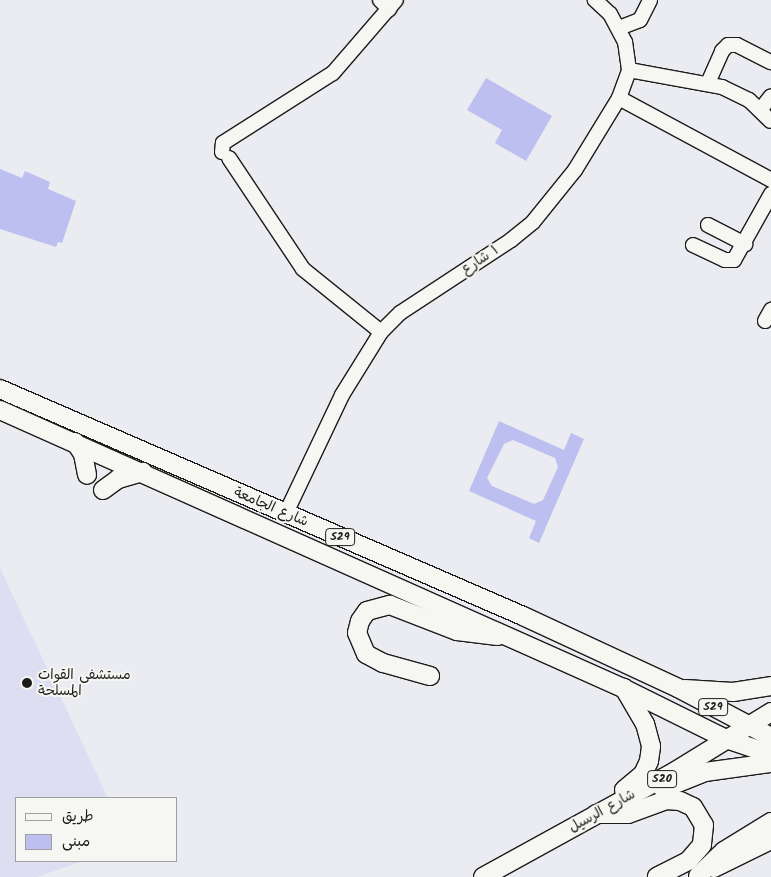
<!DOCTYPE html>
<html>
<head>
<meta charset="utf-8">
<style>
  body { margin:0 }
  #map { position:relative; width:771px; height:877px; overflow:hidden; background:#ebebf2; font-family:Kalam,"Playpen Sans Arabic",sans-serif }
  div>[style] { position:absolute }
  .built>* { inset:0; background:#dddef2 }
  .building>* { inset:0; background:#bdbff1 }
  .roads { filter:drop-shadow(1px 0 #1c1c1c) drop-shadow(-1px 0 #1c1c1c) drop-shadow(0 1px #1c1c1c) drop-shadow(0 -1px #1c1c1c) }
  .minor>* { height:14px; margin:-7px; padding:0 7px; transform-origin:7px; border-radius:7px; background:#f6f6f2 }
  .major>* { height:18px; margin:-9px; padding:0 9px; transform-origin:9px; border-radius:9px; background:#f6f6f2 }
  .dots>* { width:14px; height:14px; translate:-50% -50%; box-sizing:border-box; border:2px solid #f6f6f2; border-radius:50% }
  span { translate:-50% -50%; white-space:nowrap; text-align:center; line-height:1.15; -webkit-text-stroke:4px #f6f6f2; paint-order:stroke }
  .shield-label span { padding:1px 4px; background:#f6f6f2; border:1px solid; border-radius:4px; -webkit-text-stroke-width:0 }
  .shield-label { font-size:12px; color:#1c1c1c; font-weight:700 }
  .street-label { font-size:14px; color:#1c1c1c }
  .poi-label { font-size:14px; color:#1c1c1c }
  .left { translate:0 -50%; text-align:left }
  .legend { position:absolute; left:15px; top:797px; width:162px; height:65px; box-sizing:border-box; background:#f6f6f2; border:1px solid #9f9f9c; margin:0; padding:6px 9px; list-style:none; font-size:15px; color:#1c1c1c }
  .legend li { display:flex; align-items:center; gap:10px; height:25px }
  .legend b { width:25px; border:1px solid #9f9f9c }
</style>
</head>
<body>
<div id="map">
  <div class="built">
    <div style="clip-path:polygon(0 568px,108px 798px,16px 798px,16px 861px,83px 861px,37px 877px,0 877px)"></div>
  </div>
  <div class="building">
    <div style="clip-path:polygon(486px 78px,552px 116px,526px 161px,495px 143px,502px 130px,467px 110px)"></div>
    <div style="clip-path:polygon(0 169px,22px 178px,25px 171px,50px 182px,48px 189px,76px 201px,62px 243px,58px 242px,56px 247px,0 229px)"></div>
    <div style="clip-path:polygon(evenodd,499px 421px,564px 450px,571px 433px,584px 439px,539px 543px,529px 538px,536px 521px,469px 491px,499px 421px,513px 440px,555px 458px,558px 467px,543px 500px,534px 504px,492px 486px,487px 478px,504px 444px,513px 440px)"></div>
  </div>
  <div class="roads">
    <div class="minor">
      <div style="left:380px;top:0;width:13px;rotate:45deg"></div>
      <div style="left:619px;top:28px;width:22px;rotate:-21deg"></div>
      <div style="left:640px;top:20px;width:22px;rotate:-63deg"></div>
      <div style="left:629px;top:70px;width:95px;rotate:10.4deg"></div>
      <div style="left:722px;top:87px;width:30px;rotate:26deg"></div>
      <div style="left:749px;top:100px;width:30px;rotate:44deg"></div>
      <div style="left:708px;top:83px;width:35px;rotate:-66deg"></div>
      <div style="left:722px;top:51px;width:8px;rotate:-45deg"></div>
      <div style="left:728px;top:45px;width:9px"></div>
      <div style="left:737px;top:45px;width:38px;rotate:27deg"></div>
      <div style="left:619px;top:98px;width:173px;rotate:28.3deg"></div>
      <div style="left:761px;top:109px;width:16px;rotate:-52deg"></div>
      <div style="left:222px;top:152px;width:9px;rotate:-84deg"></div>
      <div style="left:223px;top:143px;width:130px;rotate:-32.5deg"></div>
      <div style="left:333px;top:73px;width:96px;rotate:-49.2deg"></div>
      <div style="left:229px;top:158px;width:133px;rotate:56.3deg"></div>
      <div style="left:303px;top:269px;width:100px;rotate:38.9deg"></div>
      <div style="left:708px;top:225px;width:42px;rotate:27.2deg"></div>
      <div style="left:693px;top:245px;width:35px;rotate:25deg"></div>
      <div style="left:725px;top:260px;width:9px"></div>
      <div style="left:734px;top:260px;width:76px;rotate:-60.7deg"></div>
      <div style="left:765px;top:321px;width:13px;rotate:-61deg"></div>
      <div style="left:286px;top:513px;width:131px;rotate:-64.6deg"></div>
      <div style="left:342px;top:395px;width:74px;rotate:-58.2deg"></div>
      <div style="left:381px;top:332px;width:27px;rotate:-45deg"></div>
      <div style="left:400px;top:313px;width:133px;rotate:-33.3deg"></div>
      <div style="left:511px;top:240px;width:28px;rotate:-39deg"></div>
      <div style="left:533px;top:222px;width:67px;rotate:-51.1deg"></div>
      <div style="left:575px;top:170px;width:84px;rotate:-58.6deg"></div>
      <div style="left:619px;top:98px;width:30px;rotate:-70deg"></div>
      <div style="left:629px;top:70px;width:28px;rotate:-98deg"></div>
      <div style="left:625px;top:42px;width:32px;rotate:-118deg"></div>
      <div style="left:610px;top:14px;width:21px;rotate:-137deg"></div>
    </div>
    <div class="major">
      <div style="left:0;top:389px;width:570px;rotate:23.46deg"></div>
      <div style="left:523px;top:616px;width:171px;rotate:24.9deg"></div>
      <div style="left:678px;top:688px;width:105px;rotate:27.8deg"></div>
      <div style="left:0;top:410px;width:682px;rotate:24.05deg"></div>
      <div style="left:623px;top:688px;width:115px;rotate:26.3deg"></div>
      <div style="left:726px;top:739px;width:47px;rotate:18.4deg"></div>
      <div style="left:75px;top:442px;width:14px;rotate:56deg"></div>
      <div style="left:83px;top:454px;width:21px;rotate:79deg"></div>
      <div style="left:103px;top:490px;width:19px;rotate:-36deg"></div>
      <div style="left:118px;top:479px;width:26px;rotate:-16deg"></div>
      <div style="left:430px;top:676px;width:49px;rotate:-164.5deg"></div>
      <div style="left:383px;top:663px;width:19px;rotate:-152deg"></div>
      <div style="left:366px;top:654px;width:23px;rotate:-113deg"></div>
      <div style="left:357px;top:633px;width:12px;rotate:-76deg"></div>
      <div style="left:360px;top:621px;width:12px;rotate:-55deg"></div>
      <div style="left:367px;top:611px;width:24px;rotate:-15deg"></div>
      <div style="left:390px;top:605px;width:72px;rotate:21.2deg"></div>
      <div style="left:457px;top:631px;width:41px;rotate:7deg"></div>
      <div style="left:685px;top:689px;width:48px;rotate:3.6deg"></div>
      <div style="left:733px;top:692px;width:38px;rotate:-9deg"></div>
      <div style="left:663px;top:789px;width:45px;rotate:-22deg"></div>
      <div style="left:705px;top:772px;width:67px;rotate:-7.8deg"></div>
      <div style="left:624px;top:790px;width:25px;rotate:-40deg"></div>
      <div style="left:643px;top:774px;width:14px;rotate:-65deg"></div>
      <div style="left:649px;top:761px;width:15px;rotate:-82deg"></div>
      <div style="left:651px;top:746px;width:23px;rotate:-105deg"></div>
      <div style="left:645px;top:724px;width:42px;rotate:-120.3deg"></div>
      <div style="left:596px;top:814px;width:32px"></div>
      <div style="left:628px;top:814px;width:40px;rotate:-20.2deg"></div>
      <div style="left:666px;top:800px;width:14px;rotate:4deg"></div>
      <div style="left:680px;top:801px;width:14px;rotate:25deg"></div>
      <div style="left:693px;top:807px;width:21px;rotate:59deg"></div>
      <div style="left:704px;top:825px;width:20px;rotate:96deg"></div>
      <div style="left:702px;top:845px;width:21px;rotate:131deg"></div>
      <div style="left:688px;top:861px;width:35px;rotate:153deg"></div>
      <div style="left:714px;top:868px;width:64px;rotate:-26.2deg"></div>
      <div style="left:698px;top:876px;width:36px;rotate:-44deg"></div>
      <div style="left:724px;top:851px;width:55px;rotate:-31.7deg"></div>
      <div style="left:483px;top:877px;width:218px;rotate:-28.8deg"></div>
      <div style="left:674px;top:772px;width:114px;rotate:-31.7deg"></div>
    </div>
  </div>
  <div class="dots">
    <div style="left:27px;top:683px;background:#1c1c1c"></div>
  </div>
  <div class="shield-label">
    <span style="left:340px;top:537px">S29</span>
    <span style="left:713px;top:707px">S29</span>
    <span style="left:662px;top:779px">S20</span>
  </div>
  <div class="street-label">
    <span style="left:480px;top:260px;rotate:-33deg">١ شارع</span>
    <span style="left:271px;top:507px;rotate:23deg">شارع الجامعة</span>
    <span style="left:602px;top:811px;rotate:-29deg">شارع الرسيل</span>
  </div>
  <div class="poi-label">
    <span class="left" style="left:38px;top:683px">مستشفى القوات<br>المسلحة</span>
  </div>
  <ul class="legend">
  <li><b style="height:6px;background:#f6f6f2"></b>طريق</li>
  <li><b style="height:14px;background:#bdbff1"></b>مبنى</li>
  </ul>
</div>
</body>
</html>
